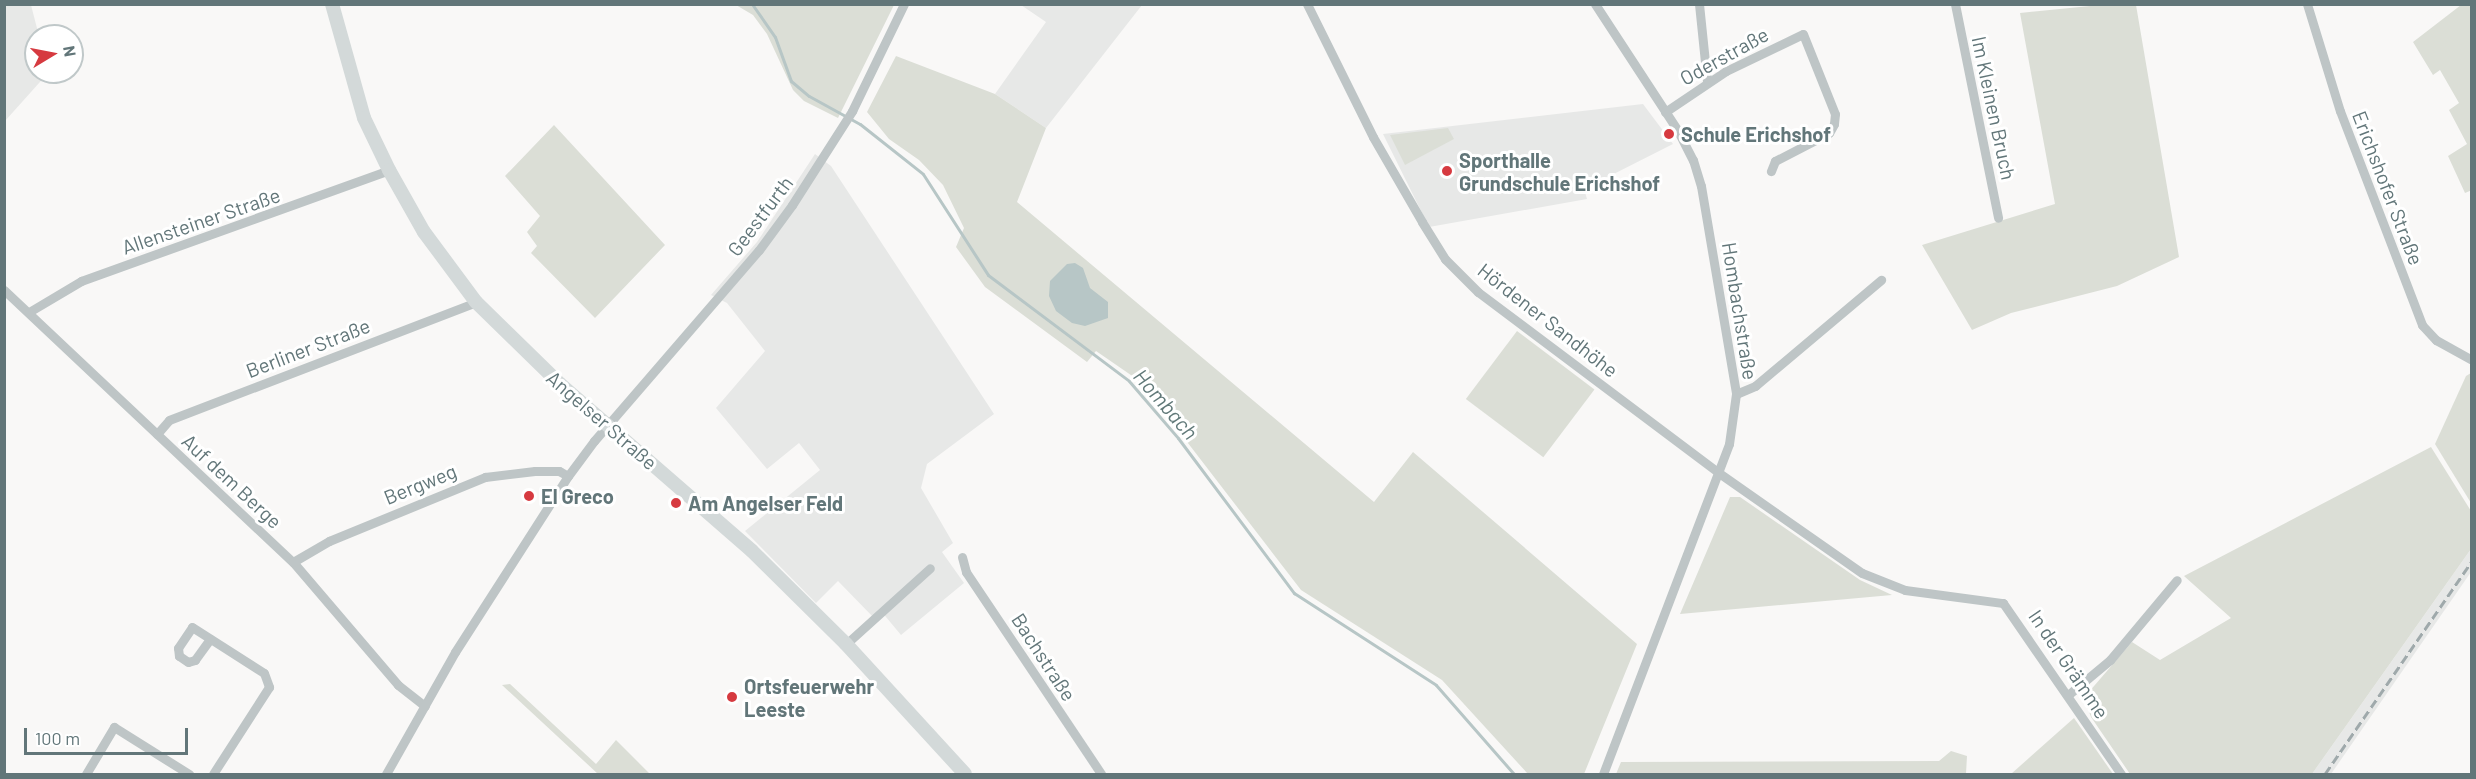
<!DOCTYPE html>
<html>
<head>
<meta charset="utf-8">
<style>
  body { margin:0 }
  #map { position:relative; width:2476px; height:779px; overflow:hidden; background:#f9f8f7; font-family:Barlow,sans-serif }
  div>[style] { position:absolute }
  .built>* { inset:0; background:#e7e8e7 }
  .green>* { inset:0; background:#dbded6; transform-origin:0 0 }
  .water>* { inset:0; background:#b7c6c6 }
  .stream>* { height:3px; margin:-1.5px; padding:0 1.5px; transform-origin:1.5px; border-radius:1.5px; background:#b7c6c6 }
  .street>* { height:9px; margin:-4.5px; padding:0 4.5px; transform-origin:4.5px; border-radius:4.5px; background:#bec5c6 }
  .secondary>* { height:14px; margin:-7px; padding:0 7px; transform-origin:7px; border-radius:7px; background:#d3d9d9 }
  .rail>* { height:3px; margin-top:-1.5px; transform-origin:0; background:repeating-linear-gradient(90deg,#9fa9ab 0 9px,transparent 0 13.5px) }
  .dots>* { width:16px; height:16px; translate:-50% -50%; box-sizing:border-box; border:3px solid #fff; border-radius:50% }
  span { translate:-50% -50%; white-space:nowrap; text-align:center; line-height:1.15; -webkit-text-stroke:6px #fff; paint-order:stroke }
  .street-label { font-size:20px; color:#627679 }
  .poi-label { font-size:20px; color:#627679; font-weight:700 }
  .left { translate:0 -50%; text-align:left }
  .water-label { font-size:21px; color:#617979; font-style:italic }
  .frame { position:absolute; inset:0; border:6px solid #627679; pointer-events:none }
  .north { position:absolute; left:24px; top:24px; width:60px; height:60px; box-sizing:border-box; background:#fff; border:2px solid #c0c8c9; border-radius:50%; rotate:80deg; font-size:16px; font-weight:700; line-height:24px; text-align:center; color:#627679 }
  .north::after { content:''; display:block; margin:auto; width:21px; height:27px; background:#d63a40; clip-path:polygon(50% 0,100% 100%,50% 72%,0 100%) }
  .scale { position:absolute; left:24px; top:728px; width:164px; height:27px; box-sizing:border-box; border:3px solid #627679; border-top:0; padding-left:8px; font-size:18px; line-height:21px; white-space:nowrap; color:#627679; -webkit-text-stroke:4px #fff; paint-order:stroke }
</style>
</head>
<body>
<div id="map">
  <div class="built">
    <div style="clip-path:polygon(5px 4px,31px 5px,39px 36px,36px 36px,36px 72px,48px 73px,5px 121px)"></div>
    <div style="clip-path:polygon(1021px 5px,1142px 5px,1046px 128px,995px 94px,1046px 22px)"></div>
    <div style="clip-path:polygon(1643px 104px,1673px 144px,1584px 189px,1587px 199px,1429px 227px,1383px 134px)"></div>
    <div style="clip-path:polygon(815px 154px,831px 166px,994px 414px,927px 464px,921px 488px,953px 543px,942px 552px,964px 583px,901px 635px,881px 611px,874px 618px,838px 581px,816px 603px,745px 531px,820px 470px,799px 443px,767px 469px,716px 408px,765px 351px,727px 303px,711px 295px,757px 242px)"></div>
    <div style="clip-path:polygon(2471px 549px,2471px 572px,2331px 774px,2312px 774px)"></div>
  </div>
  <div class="green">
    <div style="clip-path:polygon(736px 5px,894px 5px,838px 118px,804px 101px,793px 90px,767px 34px,753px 15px)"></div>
    <div style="clip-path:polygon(2100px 5px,2136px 5px,2179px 257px,2117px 286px,2011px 313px,1972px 330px,1922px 245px,2055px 204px,2020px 13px)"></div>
    <div style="clip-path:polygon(2461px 5px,2472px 5px,2472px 190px,2465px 193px,2448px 156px,2467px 144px,2449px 110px,2459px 103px,2440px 70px,2433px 75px,2413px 42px)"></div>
    <div style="clip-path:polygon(896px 56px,995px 94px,1046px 128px,1017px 202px,1374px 502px,1413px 452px,1637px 644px,1584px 774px,1528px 774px,1442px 680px,1301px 590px,1141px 382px,1096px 351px,1087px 362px,985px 287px,956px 247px,964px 228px,943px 185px,919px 160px,889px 139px,867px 112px)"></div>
    <div style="clip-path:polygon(554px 125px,665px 245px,595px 318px,531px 253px,537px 246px,527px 232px,540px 216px,505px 176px)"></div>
    <div style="clip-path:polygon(1448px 128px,1454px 139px,1405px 165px,1390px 135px)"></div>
    <div style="left:1517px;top:331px;width:97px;height:85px;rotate:37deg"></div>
    <div style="clip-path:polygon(2471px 373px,2471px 503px,2435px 444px,2466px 376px)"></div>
    <div style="clip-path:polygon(2431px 447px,2471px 511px,2471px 549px,2312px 774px,2130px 774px,2091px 717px,2086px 704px,2088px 693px,2132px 642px,2160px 660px,2231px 618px,2184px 576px)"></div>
    <div style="clip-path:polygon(1730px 497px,1740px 497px,1860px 580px,1892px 595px,1680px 614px)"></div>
    <div style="clip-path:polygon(510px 684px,596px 764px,616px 740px,650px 774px,598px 774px,502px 685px)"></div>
    <div style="clip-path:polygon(2074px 718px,2113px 774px,2011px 774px)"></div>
    <div style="clip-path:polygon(1951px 751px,1967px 756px,1966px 774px,1616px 774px,1621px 762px,1939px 761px)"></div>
  </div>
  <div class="water">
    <div style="clip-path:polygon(1075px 263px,1083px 268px,1090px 288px,1108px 302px,1108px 318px,1085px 326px,1072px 323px,1056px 311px,1049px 296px,1050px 281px,1067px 264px)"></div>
  </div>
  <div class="stream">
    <div style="left:752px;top:4px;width:40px;rotate:55.1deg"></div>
    <div style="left:775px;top:37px;width:47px;rotate:70deg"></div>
    <div style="left:791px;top:81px;width:23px;rotate:40deg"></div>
    <div style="left:809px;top:96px;width:58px;rotate:28.8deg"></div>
    <div style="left:860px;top:124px;width:80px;rotate:38.4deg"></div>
    <div style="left:923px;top:174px;width:120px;rotate:57.2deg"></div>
    <div style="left:988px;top:275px;width:176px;rotate:36.9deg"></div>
    <div style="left:1129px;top:381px;width:75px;rotate:49.3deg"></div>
    <div style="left:1178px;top:438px;width:194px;rotate:53.2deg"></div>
    <div style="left:1294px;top:593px;width:169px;rotate:32.9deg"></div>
    <div style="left:1436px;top:685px;width:118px;rotate:48.8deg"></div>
  </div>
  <div class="street">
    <div style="left:1307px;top:4px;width:148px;rotate:63.6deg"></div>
    <div style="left:1373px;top:137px;width:98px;rotate:60deg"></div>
    <div style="left:1422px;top:222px;width:44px;rotate:58.1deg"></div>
    <div style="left:1445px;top:259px;width:47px;rotate:45deg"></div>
    <div style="left:1478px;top:292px;width:301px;rotate:36.9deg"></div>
    <div style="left:1719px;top:473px;width:174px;rotate:35deg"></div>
    <div style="left:1862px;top:573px;width:46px;rotate:21.6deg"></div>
    <div style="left:1905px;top:590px;width:99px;rotate:7.6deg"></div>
    <div style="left:2003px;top:603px;width:208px;rotate:55.4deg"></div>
    <div style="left:1595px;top:4px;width:152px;rotate:56.8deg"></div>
    <div style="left:1678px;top:131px;width:33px;rotate:63deg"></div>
    <div style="left:1693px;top:160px;width:27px;rotate:73deg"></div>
    <div style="left:1701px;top:186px;width:211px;rotate:80.4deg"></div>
    <div style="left:1736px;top:394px;width:50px;rotate:98deg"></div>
    <div style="left:1729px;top:444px;width:353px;rotate:110.9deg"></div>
    <div style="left:1699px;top:4px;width:78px;rotate:84.1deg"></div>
    <div style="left:1955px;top:4px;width:218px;rotate:78.6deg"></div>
    <div style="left:2307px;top:4px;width:112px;rotate:72.9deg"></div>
    <div style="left:2340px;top:111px;width:229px;rotate:69deg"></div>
    <div style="left:2422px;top:325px;width:21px;rotate:47deg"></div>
    <div style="left:2436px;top:340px;width:41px;rotate:29.1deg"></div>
    <div style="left:1665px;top:112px;width:73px;rotate:-33.9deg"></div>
    <div style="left:1726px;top:71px;width:85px;rotate:-25.7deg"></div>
    <div style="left:1803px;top:34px;width:86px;rotate:68.2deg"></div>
    <div style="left:1835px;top:114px;width:10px;rotate:96deg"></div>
    <div style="left:1834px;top:124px;width:10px;rotate:119deg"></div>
    <div style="left:1829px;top:133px;width:61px;rotate:152.6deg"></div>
    <div style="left:1775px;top:161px;width:11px;rotate:112deg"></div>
    <div style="left:4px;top:290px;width:397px;rotate:43.3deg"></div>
    <div style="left:293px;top:562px;width:162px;rotate:49.5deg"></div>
    <div style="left:398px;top:685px;width:34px;rotate:38deg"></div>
    <div style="left:29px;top:312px;width:61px;rotate:-30.8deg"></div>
    <div style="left:81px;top:281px;width:327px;rotate:-19.8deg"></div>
    <div style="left:1736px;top:394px;width:21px;rotate:-23deg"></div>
    <div style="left:1755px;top:386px;width:165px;rotate:-40.1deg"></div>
    <div style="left:157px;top:434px;width:18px;rotate:-49deg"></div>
    <div style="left:169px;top:420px;width:329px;rotate:-21deg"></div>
    <div style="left:962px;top:557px;width:16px;rotate:75deg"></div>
    <div style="left:966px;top:572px;width:243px;rotate:56.2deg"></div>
    <div style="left:293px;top:562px;width:42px;rotate:-30.3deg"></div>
    <div style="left:329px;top:541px;width:169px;rotate:-22.3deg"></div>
    <div style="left:485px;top:477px;width:50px;rotate:-6.8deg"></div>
    <div style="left:535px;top:471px;width:24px"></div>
    <div style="left:559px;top:471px;width:10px;rotate:29deg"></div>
    <div style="left:210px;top:639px;width:26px;rotate:126deg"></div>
    <div style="left:195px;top:660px;width:7px;rotate:164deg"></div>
    <div style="left:188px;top:662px;width:11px;rotate:-146deg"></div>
    <div style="left:179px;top:656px;width:8px;rotate:-97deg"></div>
    <div style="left:178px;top:648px;width:25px;rotate:-56deg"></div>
    <div style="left:192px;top:627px;width:85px;rotate:32.6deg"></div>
    <div style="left:264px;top:673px;width:15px;rotate:70deg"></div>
    <div style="left:269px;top:687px;width:103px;rotate:122.8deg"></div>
    <div style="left:846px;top:644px;width:113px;rotate:-42.1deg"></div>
    <div style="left:2068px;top:695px;width:55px;rotate:-39.8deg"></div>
    <div style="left:2110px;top:660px;width:104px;rotate:-50.1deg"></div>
    <div style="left:86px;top:774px;width:55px;rotate:-59.2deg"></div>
    <div style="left:114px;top:727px;width:89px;rotate:32.1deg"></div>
    <div style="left:386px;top:774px;width:140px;rotate:-60.5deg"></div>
    <div style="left:455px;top:652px;width:209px;rotate:-57.3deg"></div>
    <div style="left:568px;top:476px;width:44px;rotate:-53.4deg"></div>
    <div style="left:594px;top:441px;width:252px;rotate:-49.2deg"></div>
    <div style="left:759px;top:250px;width:56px;rotate:-53.7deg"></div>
    <div style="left:792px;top:205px;width:112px;rotate:-57.4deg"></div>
    <div style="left:852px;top:111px;width:119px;rotate:-64.1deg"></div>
  </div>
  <div class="secondary">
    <div style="left:332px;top:4px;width:118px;rotate:74.3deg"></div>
    <div style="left:364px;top:118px;width:58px;rotate:64.3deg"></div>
    <div style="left:389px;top:170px;width:71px;rotate:60.6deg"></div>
    <div style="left:424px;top:232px;width:87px;rotate:53.4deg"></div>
    <div style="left:476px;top:302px;width:117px;rotate:44.3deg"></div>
    <div style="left:560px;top:384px;width:254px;rotate:41deg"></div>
    <div style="left:752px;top:551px;width:132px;rotate:44.7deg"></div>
    <div style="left:846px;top:644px;width:176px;rotate:47.5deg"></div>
  </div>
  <div class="rail">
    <div style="left:2325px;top:774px;width:259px;rotate:-55.4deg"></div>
  </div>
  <div class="dots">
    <div style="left:1669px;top:134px;background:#d63a40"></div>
    <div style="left:1447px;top:171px;background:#d63a40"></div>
    <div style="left:529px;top:496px;background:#d63a40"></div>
    <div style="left:676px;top:503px;background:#d63a40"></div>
    <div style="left:732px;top:697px;background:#d63a40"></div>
  </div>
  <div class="street-label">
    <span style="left:1724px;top:56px;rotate:-29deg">Oderstraße</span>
    <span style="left:1994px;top:108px;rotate:78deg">Im Kleinen Bruch</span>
    <span style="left:2388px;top:188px;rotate:69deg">Erichshofer Straße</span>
    <span style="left:760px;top:216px;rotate:-53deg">Geestfurth</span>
    <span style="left:201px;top:221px;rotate:-19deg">Allensteiner Straße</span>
    <span style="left:1740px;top:311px;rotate:81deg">Hombachstraße</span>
    <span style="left:1548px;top:320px;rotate:38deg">Hördener Sandhöhe</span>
    <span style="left:308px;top:348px;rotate:-21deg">Berliner Straße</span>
    <span style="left:602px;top:420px;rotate:41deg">Angelser Straße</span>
    <span style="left:232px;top:481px;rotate:43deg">Auf dem Berge</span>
    <span style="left:420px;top:484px;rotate:-22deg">Bergweg</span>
    <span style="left:1044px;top:657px;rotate:57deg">Bachstraße</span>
    <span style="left:2069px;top:664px;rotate:56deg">In der Grämme</span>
  </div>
  <div class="poi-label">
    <span class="left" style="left:1681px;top:134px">Schule Erichshof</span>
    <span class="left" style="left:1459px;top:172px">Sporthalle<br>Grundschule Erichshof</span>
    <span class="left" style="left:541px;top:496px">El Greco</span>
    <span class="left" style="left:688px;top:503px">Am Angelser Feld</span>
    <span class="left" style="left:744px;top:698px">Ortsfeuerwehr<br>Leeste</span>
  </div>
  <div class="water-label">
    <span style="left:1166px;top:404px;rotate:49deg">Hombach</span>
  </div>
  <div class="frame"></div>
  <div class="north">N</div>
  <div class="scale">100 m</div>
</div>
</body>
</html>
